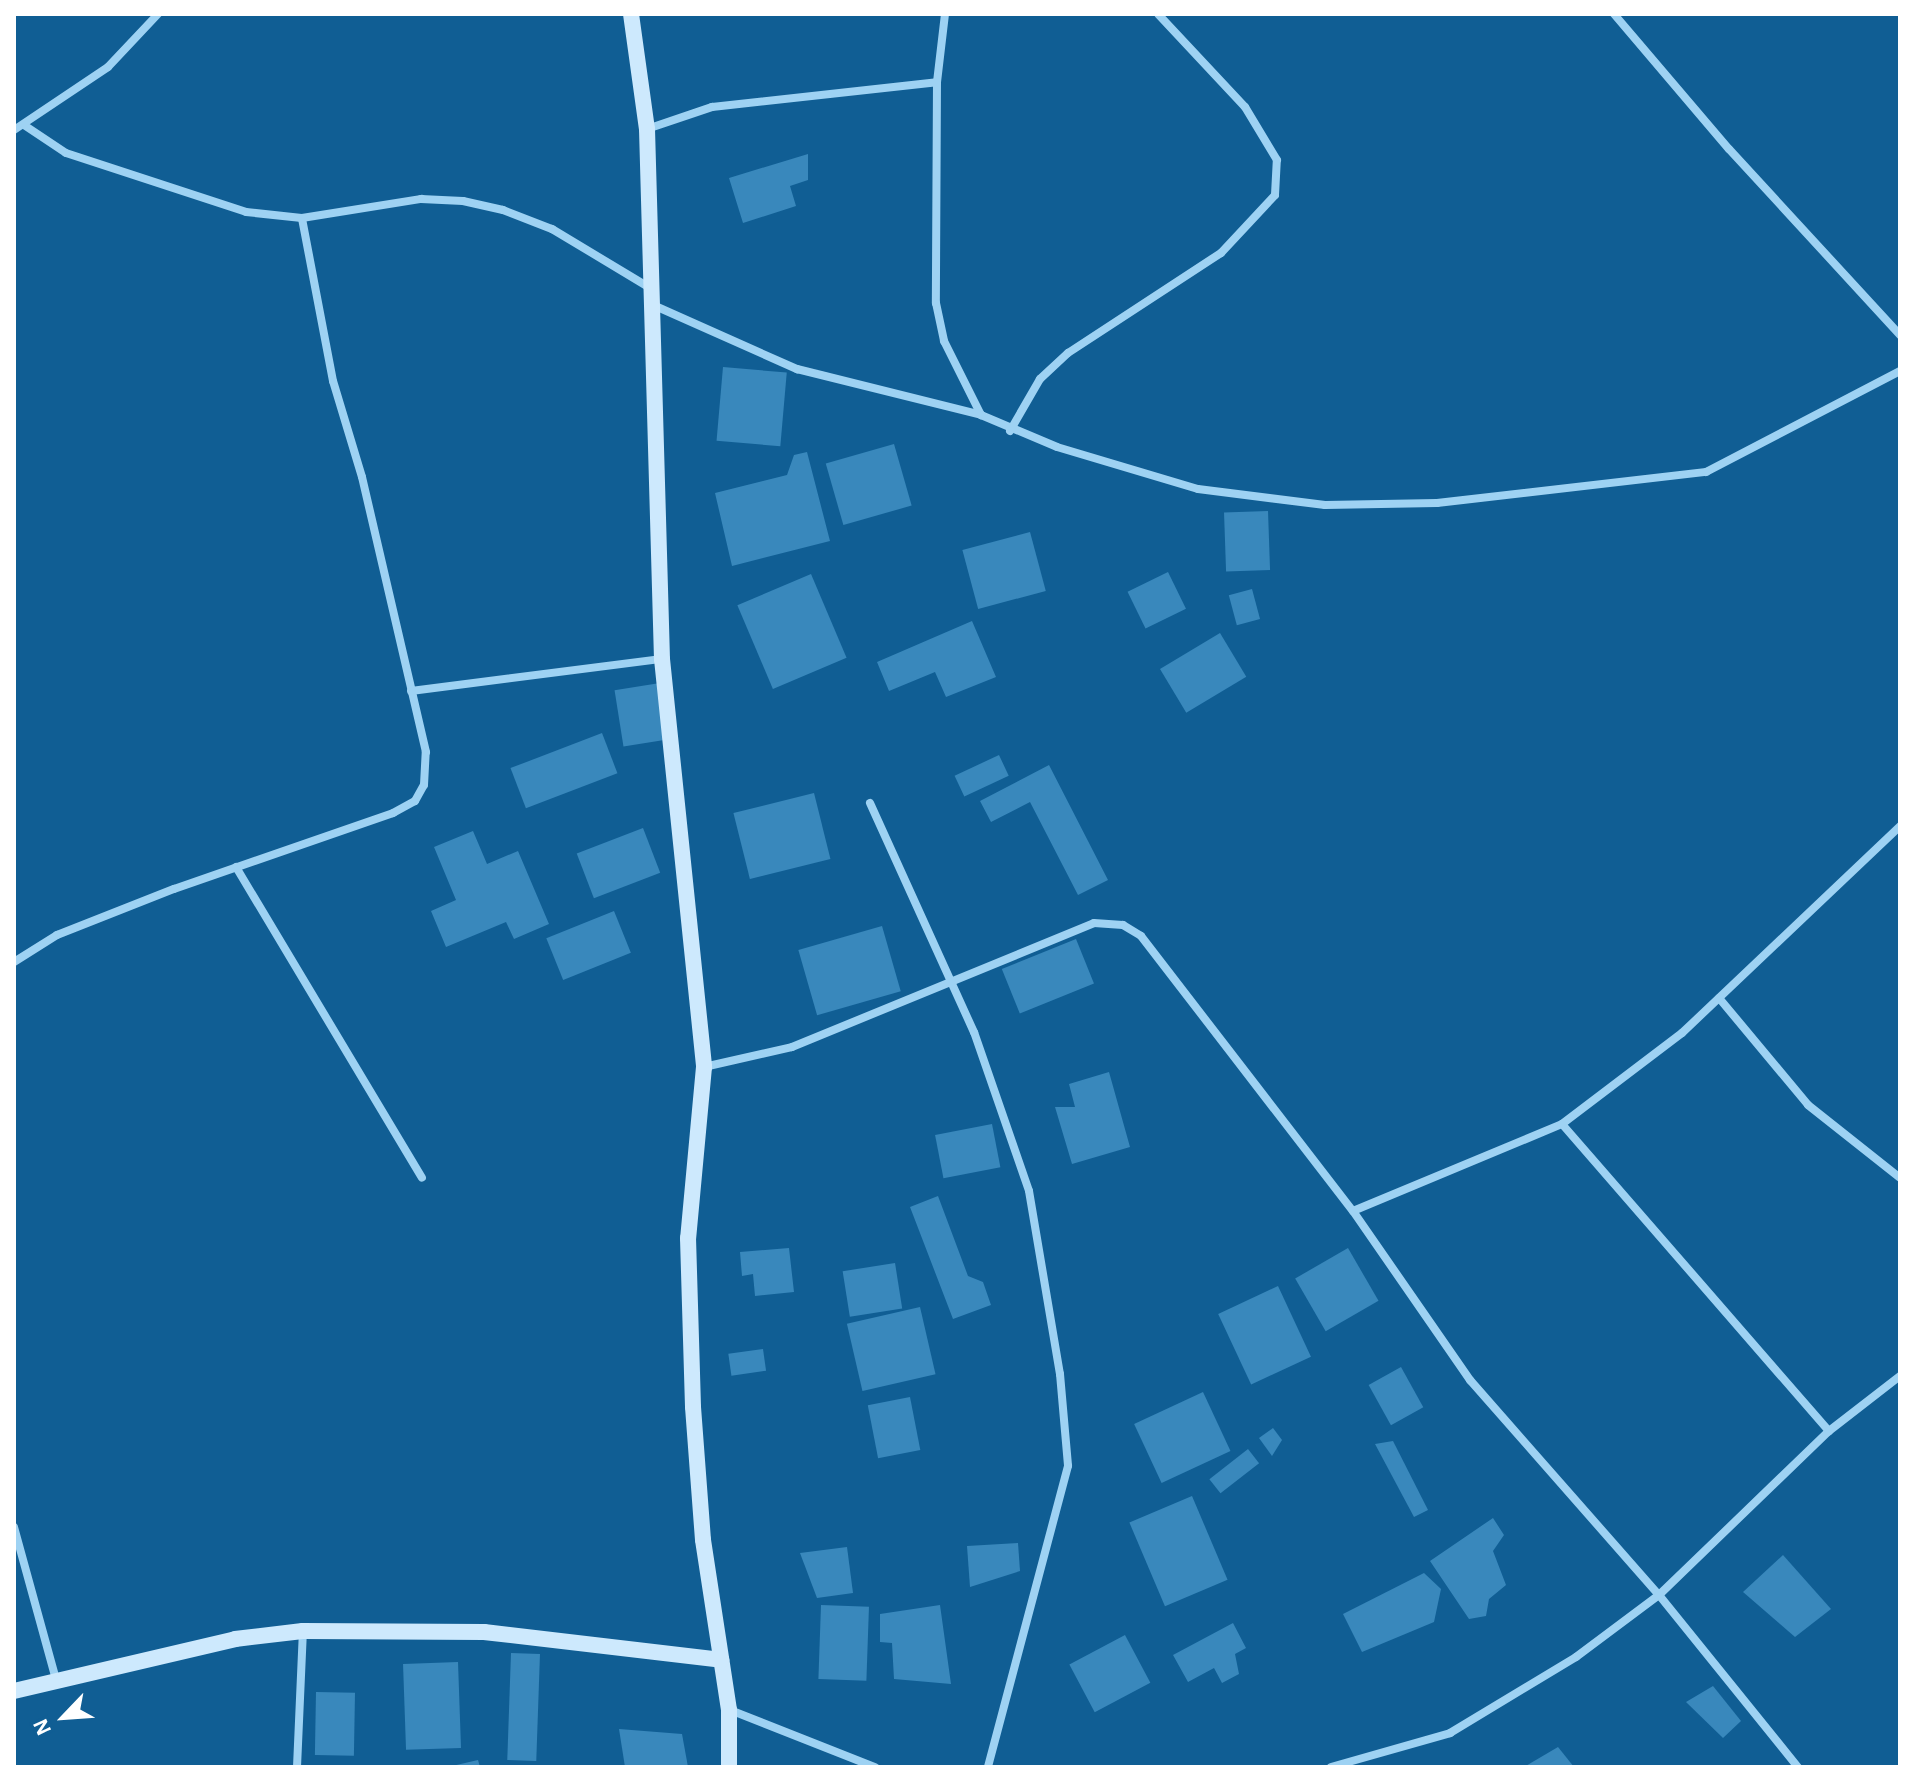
<!DOCTYPE html>
<html>
<head>
<meta charset="utf-8">
<style>
  body { margin:0 }
  #map { position:relative; width:1914px; height:1781px; overflow:hidden; background:#105e94; font-family:"Alegreya Sans",sans-serif }
  div>[style] { position:absolute }
  .building>* { inset:0; background:#3988bc; transform-origin:0 0 }
  .street>* { height:8px; margin:-4px; padding:0 4px; transform-origin:4px; border-radius:4px; background:#9ed2f3 }
  .secondary>* { height:16px; margin:-8px; padding:0 8px; transform-origin:8px; border-radius:8px; background:#cde9fd }
  span { translate:-50% -50%; white-space:nowrap; text-align:center; line-height:1.15; -webkit-text-stroke:6px #105e94; paint-order:stroke }
  .frame { position:absolute; inset:0; border:16px solid #fff; pointer-events:none }
  .north { position:absolute; left:24px; top:1677px; width:80px; height:80px; -webkit-text-stroke:6px #105e94; paint-order:stroke; rotate:245deg; font-size:22px; font-weight:700; line-height:32px; text-align:center; color:#fff }
  .north::after { content:''; display:block; margin:auto; width:28px; height:36px; background:#fff; clip-path:polygon(50% 0,100% 100%,50% 72%,0 100%) }
</style>
</head>
<body>
<div id="map">
  <div class="building">
    <div style="clip-path:polygon(808px 154px,808px 180px,790px 186px,796px 206px,743px 223px,729px 178px)"></div>
    <div style="left:723px;top:367px;width:64px;height:74px;rotate:5deg"></div>
    <div style="left:894px;top:444px;width:64px;height:71px;rotate:74deg"></div>
    <div style="clip-path:polygon(807px 452px,830px 541px,732px 566px,715px 493px,787px 475px,794px 455px)"></div>
    <div style="left:1268px;top:511px;width:59px;height:44px;rotate:88deg"></div>
    <div style="left:1030px;top:532px;width:61px;height:70px;rotate:75deg"></div>
    <div style="left:1168px;top:572px;width:41px;height:45px;rotate:64deg"></div>
    <div style="left:811px;top:574px;width:91px;height:80px;rotate:67deg"></div>
    <div style="left:1252px;top:589px;width:31px;height:24px;rotate:75deg"></div>
    <div style="clip-path:polygon(972px 621px,996px 677px,946px 697px,935px 672px,889px 691px,877px 662px)"></div>
    <div style="left:1220px;top:633px;width:51px;height:70px;rotate:59deg"></div>
    <div style="left:660px;top:683px;width:57px;height:46px;rotate:81deg"></div>
    <div style="left:602px;top:733px;width:43px;height:98px;rotate:69deg"></div>
    <div style="left:999px;top:755px;width:23px;height:49px;rotate:65deg"></div>
    <div style="clip-path:polygon(1049px 765px,1108px 880px,1078px 895px,1030px 802px,991px 822px,980px 801px)"></div>
    <div style="left:814px;top:793px;width:68px;height:83px;rotate:76deg"></div>
    <div style="left:643px;top:828px;width:48px;height:71px;rotate:69deg"></div>
    <div style="clip-path:polygon(473px 831px,487px 864px,518px 851px,549px 924px,514px 939px,506px 922px,446px 947px,431px 911px,456px 900px,434px 847px)"></div>
    <div style="left:614px;top:911px;width:45px;height:73px;rotate:68deg"></div>
    <div style="left:882px;top:926px;width:68px;height:87px;rotate:74deg"></div>
    <div style="left:1076px;top:939px;width:48px;height:80px;rotate:68deg"></div>
    <div style="clip-path:polygon(1109px 1072px,1130px 1147px,1072px 1164px,1055px 1107px,1075px 1107px,1069px 1084px)"></div>
    <div style="left:992px;top:1124px;width:44px;height:58px;rotate:79deg"></div>
    <div style="clip-path:polygon(938px 1196px,968px 1276px,983px 1282px,991px 1305px,953px 1319px,910px 1207px)"></div>
    <div style="clip-path:polygon(789px 1248px,794px 1292px,755px 1296px,753px 1274px,742px 1276px,740px 1252px)"></div>
    <div style="left:1348px;top:1248px;width:61px;height:61px;rotate:60deg"></div>
    <div style="left:895px;top:1263px;width:46px;height:53px;rotate:81deg"></div>
    <div style="left:1278px;top:1286px;width:78px;height:66px;rotate:65deg"></div>
    <div style="left:920px;top:1307px;width:69px;height:75px;rotate:77deg"></div>
    <div style="left:763px;top:1349px;width:22px;height:35px;rotate:82deg"></div>
    <div style="left:1401px;top:1367px;width:46px;height:37px;rotate:61deg"></div>
    <div style="left:1203px;top:1392px;width:65px;height:76px;rotate:65deg"></div>
    <div style="left:910px;top:1397px;width:54px;height:43px;rotate:79deg"></div>
    <div style="clip-path:polygon(1273px 1428px,1282px 1440px,1272px 1456px,1259px 1438px)"></div>
    <div style="clip-path:polygon(1393px 1441px,1428px 1510px,1414px 1517px,1375px 1444px)"></div>
    <div style="left:1248px;top:1449px;width:18px;height:49px;rotate:52deg"></div>
    <div style="left:1192px;top:1496px;width:91px;height:68px;rotate:67deg"></div>
    <div style="clip-path:polygon(1493px 1518px,1504px 1535px,1493px 1551px,1506px 1585px,1489px 1599px,1486px 1616px,1469px 1619px,1430px 1561px)"></div>
    <div style="clip-path:polygon(1018px 1543px,1020px 1571px,970px 1587px,967px 1546px)"></div>
    <div style="clip-path:polygon(847px 1547px,853px 1593px,817px 1598px,800px 1553px)"></div>
    <div style="clip-path:polygon(1783px 1555px,1831px 1609px,1795px 1637px,1743px 1592px)"></div>
    <div style="clip-path:polygon(1424px 1573px,1441px 1589px,1434px 1622px,1362px 1652px,1343px 1614px)"></div>
    <div style="left:821px;top:1605px;width:48px;height:74px;rotate:2deg"></div>
    <div style="clip-path:polygon(940px 1605px,951px 1684px,894px 1679px,892px 1643px,880px 1642px,880px 1614px)"></div>
    <div style="clip-path:polygon(1233px 1623px,1246px 1648px,1235px 1654px,1239px 1674px,1222px 1683px,1214px 1668px,1188px 1682px,1173px 1655px)"></div>
    <div style="left:1125px;top:1635px;width:54px;height:63px;rotate:62deg"></div>
    <div style="left:511px;top:1653px;width:29px;height:107px;rotate:2deg"></div>
    <div style="left:458px;top:1662px;width:86px;height:55px;rotate:88deg"></div>
    <div style="clip-path:polygon(1713px 1686px,1741px 1721px,1723px 1738px,1686px 1702px)"></div>
    <div style="left:316px;top:1692px;width:39px;height:63px;rotate:1deg"></div>
    <div style="clip-path:polygon(619px 1729px,682px 1734px,688px 1767px,625px 1767px)"></div>
    <div style="clip-path:polygon(1558px 1747px,1574px 1767px,1524px 1767px)"></div>
    <div style="clip-path:polygon(478px 1760px,480px 1767px,452px 1767px,452px 1766px)"></div>
  </div>
  <div class="street">
    <div style="left:945px;top:14px;width:68px;rotate:96.7deg"></div>
    <div style="left:937px;top:82px;width:221px;rotate:90.3deg"></div>
    <div style="left:936px;top:303px;width:39px;rotate:78deg"></div>
    <div style="left:944px;top:341px;width:83px;rotate:63.4deg"></div>
    <div style="left:1614px;top:14px;width:177px;rotate:49.6deg"></div>
    <div style="left:1729px;top:149px;width:253px;rotate:47.4deg"></div>
    <div style="left:24px;top:125px;width:50px;rotate:33.7deg"></div>
    <div style="left:66px;top:153px;width:189px;rotate:18.1deg"></div>
    <div style="left:246px;top:212px;width:56px;rotate:6.1deg"></div>
    <div style="left:302px;top:218px;width:121px;rotate:-9.1deg"></div>
    <div style="left:421px;top:199px;width:42px;rotate:2.7deg"></div>
    <div style="left:463px;top:201px;width:41px;rotate:12.7deg"></div>
    <div style="left:503px;top:210px;width:53px;rotate:21.2deg"></div>
    <div style="left:552px;top:229px;width:114px;rotate:31deg"></div>
    <div style="left:647px;top:129px;width:69px;rotate:-18.7deg"></div>
    <div style="left:712px;top:107px;width:226px;rotate:-6.3deg"></div>
    <div style="left:14px;top:130px;width:113px;rotate:-33.8deg"></div>
    <div style="left:108px;top:67px;width:73px;rotate:-46.7deg"></div>
    <div style="left:653px;top:305px;width:158px;rotate:24deg"></div>
    <div style="left:797px;top:369px;width:190px;rotate:14deg"></div>
    <div style="left:981px;top:415px;width:82px;rotate:22.8deg"></div>
    <div style="left:1057px;top:447px;width:147px;rotate:16.6deg"></div>
    <div style="left:1198px;top:489px;width:128px;rotate:7.2deg"></div>
    <div style="left:1325px;top:505px;width:112px;rotate:-1deg"></div>
    <div style="left:1437px;top:503px;width:271px;rotate:-6.6deg"></div>
    <div style="left:1706px;top:472px;width:219px;rotate:-27.5deg"></div>
    <div style="left:1010px;top:431px;width:60px;rotate:-60deg"></div>
    <div style="left:1040px;top:379px;width:38px;rotate:-43deg"></div>
    <div style="left:1068px;top:353px;width:183px;rotate:-33.2deg"></div>
    <div style="left:1221px;top:253px;width:79px;rotate:-47deg"></div>
    <div style="left:1275px;top:195px;width:35px;rotate:-87deg"></div>
    <div style="left:1277px;top:160px;width:62px;rotate:-121.1deg"></div>
    <div style="left:1245px;top:107px;width:127px;rotate:-133.1deg"></div>
    <div style="left:411px;top:691px;width:253px;rotate:-7.3deg"></div>
    <div style="left:870px;top:803px;width:252px;rotate:65.6deg"></div>
    <div style="left:974px;top:1032px;width:168px;rotate:70.9deg"></div>
    <div style="left:1029px;top:1191px;width:186px;rotate:80.4deg"></div>
    <div style="left:1060px;top:1374px;width:92px;rotate:85deg"></div>
    <div style="left:1068px;top:1466px;width:311px;rotate:104.9deg"></div>
    <div style="left:236px;top:867px;width:362px;rotate:59.1deg"></div>
    <div style="left:14px;top:962px;width:51px;rotate:-32.1deg"></div>
    <div style="left:57px;top:935px;width:126px;rotate:-21.5deg"></div>
    <div style="left:174px;top:889px;width:232px;rotate:-19.1deg"></div>
    <div style="left:393px;top:813px;width:25px;rotate:-29deg"></div>
    <div style="left:415px;top:801px;width:18px;rotate:-61deg"></div>
    <div style="left:424px;top:785px;width:33px;rotate:-87deg"></div>
    <div style="left:426px;top:752px;width:282px;rotate:-103.1deg"></div>
    <div style="left:362px;top:477px;width:100px;rotate:-106.8deg"></div>
    <div style="left:333px;top:381px;width:166px;rotate:-100.8deg"></div>
    <div style="left:1719px;top:998px;width:139px;rotate:50.2deg"></div>
    <div style="left:1808px;top:1105px;width:117px;rotate:38.4deg"></div>
    <div style="left:704px;top:1067px;width:90px;rotate:-12.8deg"></div>
    <div style="left:792px;top:1047px;width:326px;rotate:-22.3deg"></div>
    <div style="left:1094px;top:923px;width:29px;rotate:4deg"></div>
    <div style="left:1123px;top:925px;width:21px;rotate:31deg"></div>
    <div style="left:1141px;top:936px;width:347px;rotate:52.4deg"></div>
    <div style="left:1353px;top:1211px;width:206px;rotate:55.3deg"></div>
    <div style="left:1470px;top:1380px;width:286px;rotate:48.7deg"></div>
    <div style="left:1659px;top:1595px;width:221px;rotate:51.1deg"></div>
    <div style="left:1562px;top:1124px;width:407px;rotate:49deg"></div>
    <div style="left:1353px;top:1211px;width:226px;rotate:-22.6deg"></div>
    <div style="left:1562px;top:1124px;width:151px;rotate:-37.2deg"></div>
    <div style="left:1682px;top:1033px;width:301px;rotate:-43.5deg"></div>
    <div style="left:14px;top:1527px;width:158px;rotate:74.6deg"></div>
    <div style="left:730px;top:1710px;width:156px;rotate:21.5deg"></div>
    <div style="left:297px;top:1767px;width:135px;rotate:-87.5deg"></div>
    <div style="left:1331px;top:1767px;width:124px;rotate:-15.9deg"></div>
    <div style="left:1450px;top:1733px;width:147px;rotate:-31.1deg"></div>
    <div style="left:1576px;top:1657px;width:104px;rotate:-36.8deg"></div>
    <div style="left:1659px;top:1595px;width:236px;rotate:-44deg"></div>
    <div style="left:1829px;top:1431px;width:90px;rotate:-37.8deg"></div>
  </div>
  <div class="secondary">
    <div style="left:631px;top:14px;width:116px;rotate:82.1deg"></div>
    <div style="left:647px;top:129px;width:530px;rotate:88.38deg"></div>
    <div style="left:662px;top:659px;width:410px;rotate:84.1deg"></div>
    <div style="left:704px;top:1067px;width:172px;rotate:95.3deg"></div>
    <div style="left:688px;top:1238px;width:169px;rotate:88.3deg"></div>
    <div style="left:693px;top:1407px;width:133px;rotate:85.7deg"></div>
    <div style="left:703px;top:1540px;width:172px;rotate:81.3deg"></div>
    <div style="left:729px;top:1710px;width:57px;rotate:90deg"></div>
    <div style="left:14px;top:1691px;width:227px;rotate:-13.2deg"></div>
    <div style="left:235px;top:1639px;width:68px;rotate:-6.7deg"></div>
    <div style="left:303px;top:1631px;width:181px;rotate:0.3deg"></div>
    <div style="left:484px;top:1632px;width:239px;rotate:6.7deg"></div>
  </div>
  <div class="frame"></div>
  <div class="north">N</div>
</div>
</body>
</html>
